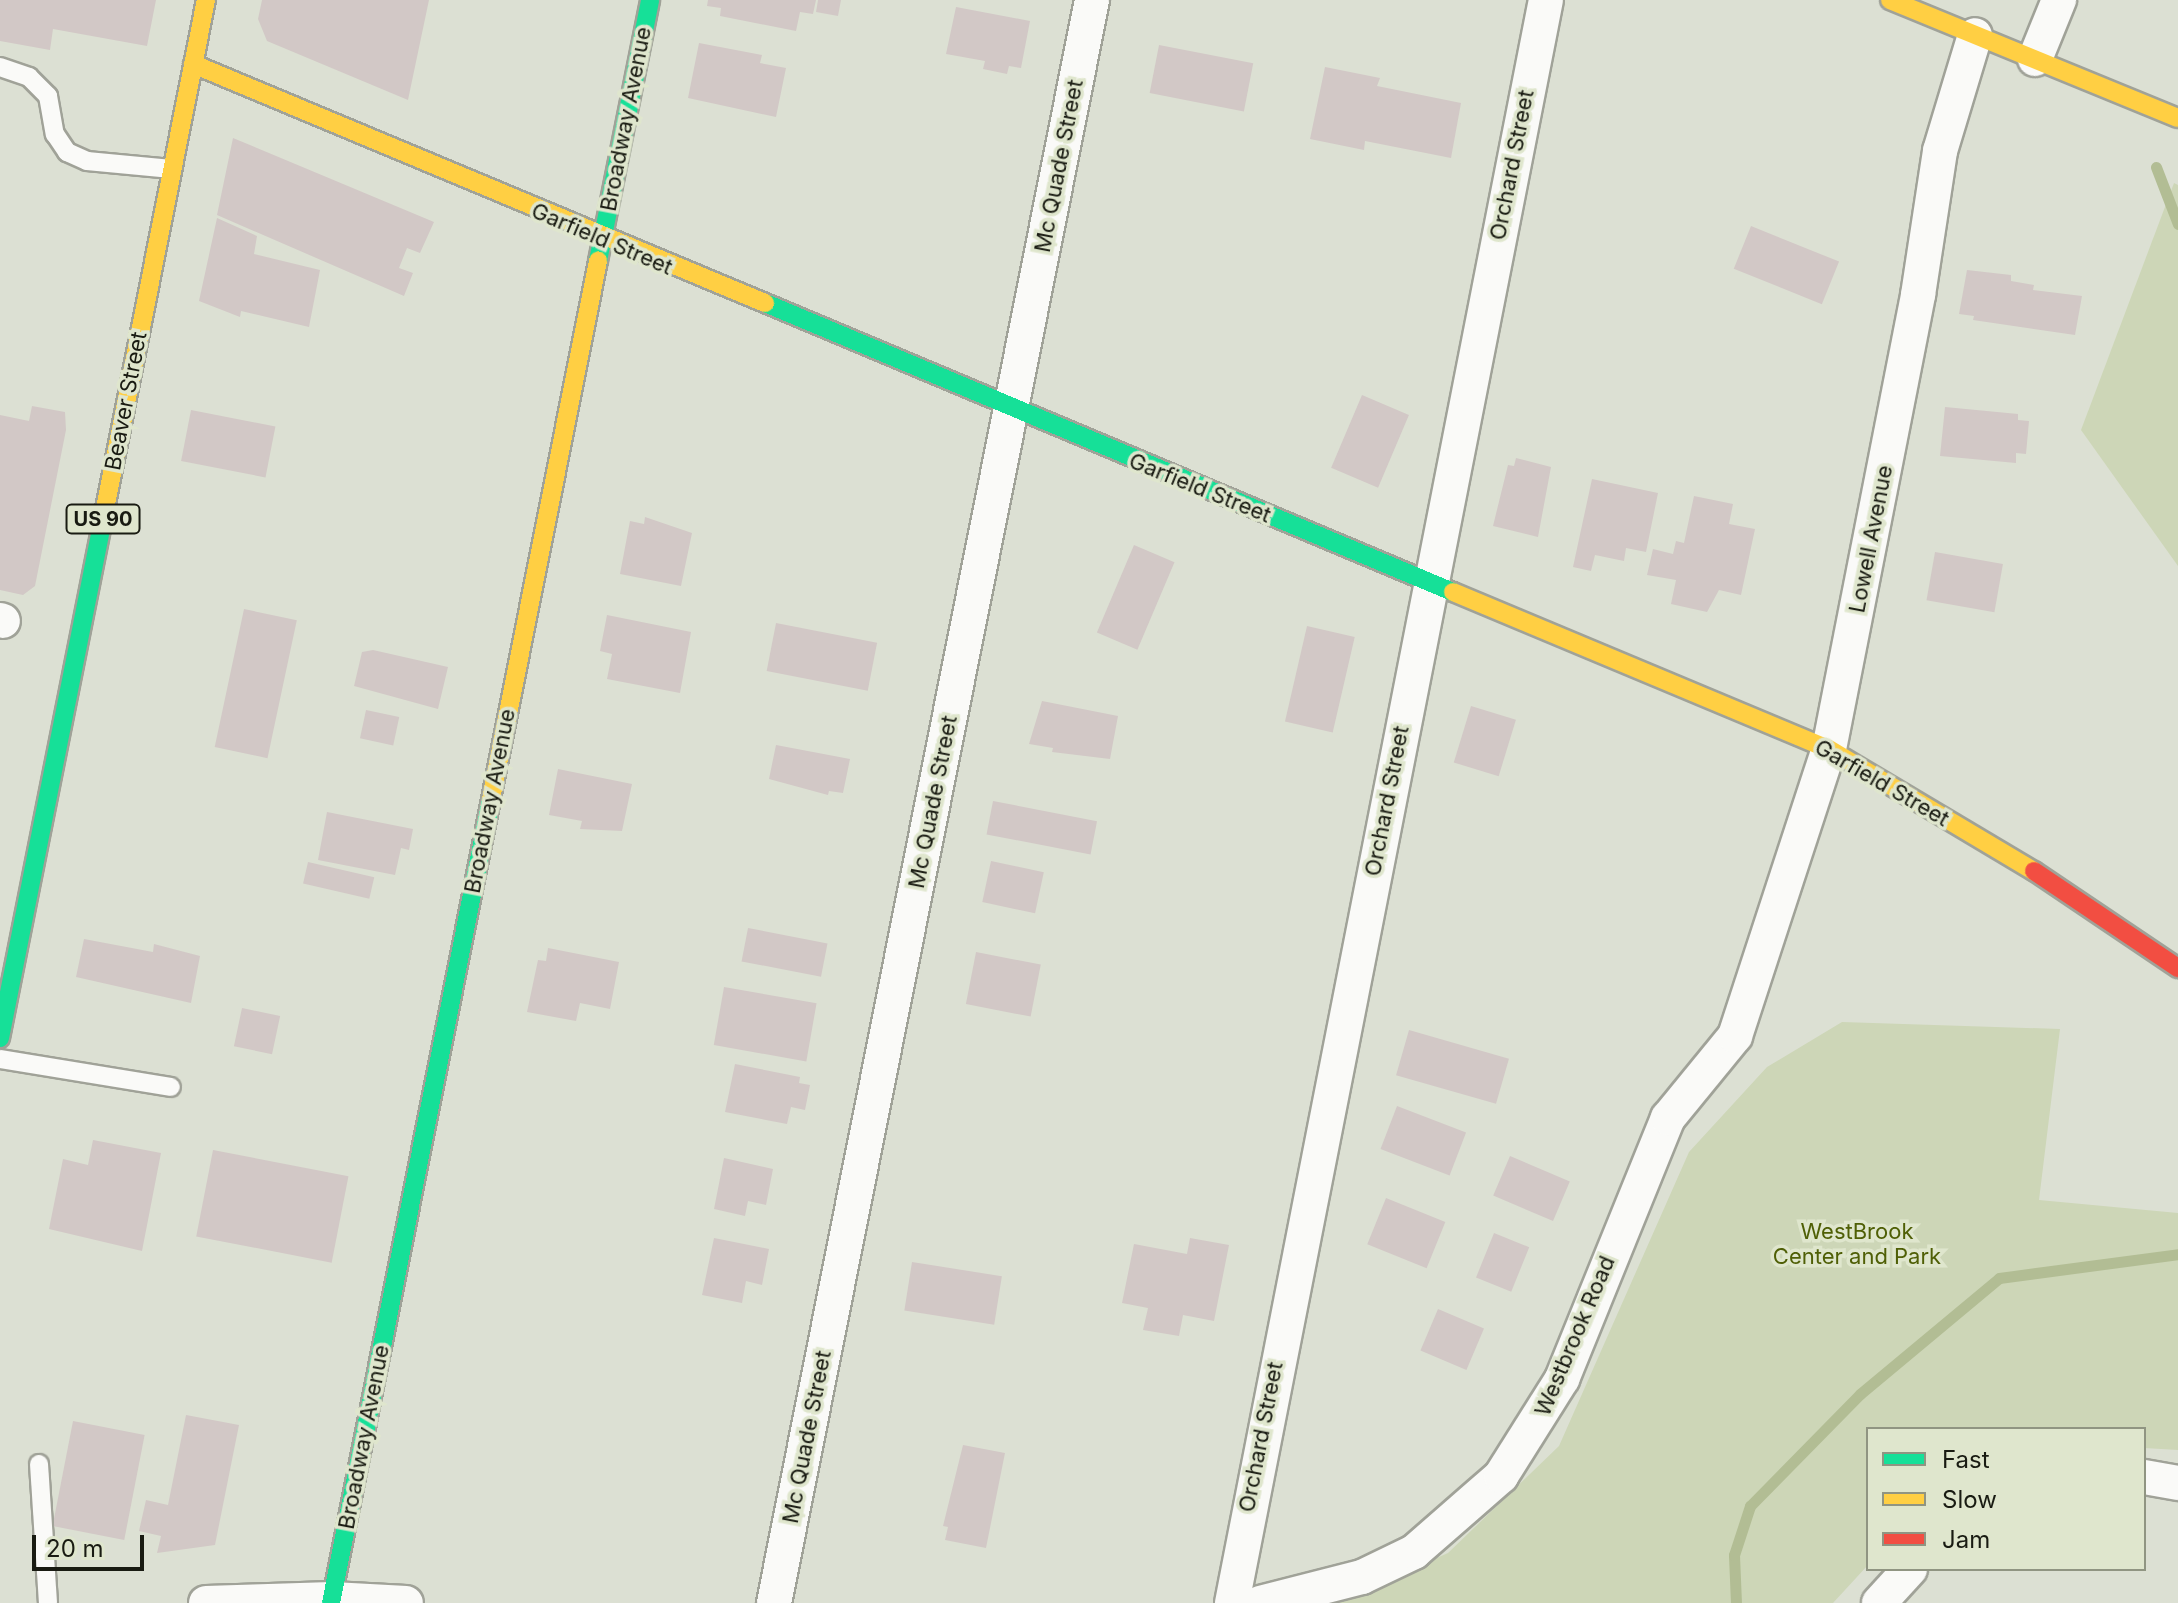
<!DOCTYPE html>
<html>
<head>
<meta charset="utf-8">
<style>
  body { margin:0 }
  #map { position:relative; width:2178px; height:1603px; overflow:hidden; background:#dce0d3; font-family:Inter,sans-serif }
  div>[style] { position:absolute }
  .green>* { inset:0; background:#cdd6b7 }
  .stream>* { height:11px; margin:-5.5px; padding:0 5.5px; transform-origin:5.5px; border-radius:5.5px; background:#b2bd94 }
  .building>* { inset:0; background:#d2c8c6; transform-origin:0 0 }
  .roads { filter:drop-shadow(2px 0 #a0a298) drop-shadow(-2px 0 #a0a298) drop-shadow(0 2px #a0a298) drop-shadow(0 -2px #a0a298) }
  .lane>* { height:18px; margin:-9px; padding:0 9px; transform-origin:9px; border-radius:9px; background:#fafaf8 }
  .street>* { height:34px; margin:-17px; padding:0 17px; transform-origin:17px; border-radius:17px; background:#fafaf8 }
  .fast>* { height:18px; margin:-9px; padding:0 9px; transform-origin:9px; border-radius:9px; background:#16e098 }
  .slow>* { height:18px; margin:-9px; padding:0 9px; transform-origin:9px; border-radius:9px; background:#ffcf43 }
  .jam>* { height:18px; margin:-9px; padding:0 9px; transform-origin:9px; border-radius:9px; background:#f24e42 }
  span { translate:-50% -50%; white-space:nowrap; text-align:center; line-height:1.15; -webkit-text-stroke:7px #dfe6cd; paint-order:stroke }
  .shield-label span { padding:2px 6px; background:#dfe6cd; border:2px solid; border-radius:6px; -webkit-text-stroke-width:0 }
  .shield-label { font-size:20px; color:#191b12; font-weight:700 }
  .street-label { font-size:22px; color:#191b12 }
  .park-label { font-size:22px; color:#4f5f06 }
  .legend { position:absolute; left:1866px; top:1427px; width:280px; height:144px; box-sizing:border-box; background:#dfe6cd; border:2px solid #909582; margin:0; padding:10px 14px; list-style:none; font-size:24px; color:#191b12 }
  .legend li { display:flex; align-items:center; gap:16px; height:40px }
  .legend b { width:40px; border:2px solid #909582 }
  .scale { position:absolute; left:32px; top:1535px; width:112px; height:36px; box-sizing:border-box; border:4px solid #191b12; border-top:0; padding-left:10px; font-size:24px; line-height:28px; white-space:nowrap; color:#191b12; -webkit-text-stroke:6px #dfe6cd; paint-order:stroke }
</style>
</head>
<body>
<div id="map">
  <div class="green">
    <div style="clip-path:polygon(2174px 183px,2178px 185px,2178px 566px,2081px 430px)"></div>
    <div style="clip-path:polygon(1842px 1022px,2060px 1029px,2039px 1200px,2178px 1213px,2178px 1450px,2144px 1448px,2144px 1429px,1868px 1429px,1868px 1565px,1833px 1603px,1315px 1603px,1358px 1593px,1448px 1553px,1559px 1446px,1689px 1152px,1767px 1067px)"></div>
  </div>
  <div class="stream">
    <div style="left:2156px;top:167px;width:61px;rotate:68.9deg"></div>
    <div style="left:1736px;top:1603px;width:48px;rotate:-92.4deg"></div>
    <div style="left:1734px;top:1555px;width:52px;rotate:-71.9deg"></div>
    <div style="left:1750px;top:1506px;width:157px;rotate:-45.5deg"></div>
    <div style="left:1860px;top:1394px;width:181px;rotate:-39.8deg"></div>
    <div style="left:1999px;top:1278px;width:181px;rotate:-7.6deg"></div>
  </div>
  <div class="building">
    <div style="clip-path:polygon(0 0,156px 0,147px 46px,53px 29px,50px 50px,0 41px)"></div>
    <div style="clip-path:polygon(262px 0,429px 0,408px 100px,267px 41px,258px 19px)"></div>
    <div style="clip-path:polygon(708px 0,816px 0,813px 14px,800px 12px,796px 31px,720px 16px,721px 8px,707px 6px)"></div>
    <div style="clip-path:polygon(818px 0,841px 0,838px 16px,816px 12px)"></div>
    <div style="clip-path:polygon(956px 7px,1030px 21px,1021px 68px,1009px 66px,1007px 74px,983px 69px,985px 61px,946px 54px)"></div>
    <div style="clip-path:polygon(699px 43px,762px 55px,760px 63px,786px 68px,776px 117px,688px 98px)"></div>
    <div style="left:1159px;top:45px;width:96px;height:49px;rotate:11deg"></div>
    <div style="clip-path:polygon(1325px 67px,1380px 78px,1377px 86px,1461px 103px,1451px 158px,1365px 141px,1364px 150px,1310px 139px)"></div>
    <div style="clip-path:polygon(233px 138px,434px 222px,420px 253px,407px 248px,399px 268px,413px 273px,404px 296px,217px 215px)"></div>
    <div style="clip-path:polygon(217px 218px,257px 236px,254px 254px,320px 270px,309px 327px,241px 311px,240px 317px,199px 301px)"></div>
    <div style="left:1751px;top:226px;width:95px;height:46px;rotate:22deg"></div>
    <div style="clip-path:polygon(1967px 270px,2011px 275px,2011px 281px,2034px 285px,2033px 290px,2082px 296px,2075px 335px,1973px 320px,1974px 316px,1959px 314px)"></div>
    <div style="left:1362px;top:395px;width:51px;height:79px;rotate:23deg"></div>
    <div style="clip-path:polygon(32px 406px,65px 412px,66px 430px,35px 586px,23px 595px,0 590px,0 415px,29px 421px)"></div>
    <div style="clip-path:polygon(1945px 407px,2018px 414px,2018px 420px,2029px 421px,2026px 454px,2016px 453px,2016px 463px,1940px 456px)"></div>
    <div style="left:191px;top:410px;width:86px;height:52px;rotate:11deg"></div>
    <div style="clip-path:polygon(1516px 458px,1551px 467px,1538px 537px,1493px 526px,1508px 465px,1514px 466px)"></div>
    <div style="clip-path:polygon(1592px 479px,1658px 493px,1646px 552px,1626px 548px,1624px 561px,1595px 555px,1591px 571px,1573px 567px)"></div>
    <div style="clip-path:polygon(1694px 496px,1733px 504px,1729px 524px,1755px 529px,1741px 595px,1719px 590px,1707px 612px,1671px 604px,1676px 580px,1647px 575px,1653px 549px,1673px 554px,1676px 541px,1684px 543px)"></div>
    <div style="clip-path:polygon(645px 517px,692px 533px,681px 586px,620px 574px,630px 521px,644px 524px)"></div>
    <div style="left:1134px;top:545px;width:44px;height:95px;rotate:23deg"></div>
    <div style="left:1935px;top:552px;width:69px;height:49px;rotate:10deg"></div>
    <div style="left:244px;top:609px;width:54px;height:141px;rotate:12deg"></div>
    <div style="clip-path:polygon(607px 615px,691px 632px,680px 693px,607px 679px,612px 654px,600px 651px)"></div>
    <div style="left:776px;top:623px;width:103px;height:49px;rotate:11deg"></div>
    <div style="left:1307px;top:626px;width:49px;height:98px;rotate:13deg"></div>
    <div style="clip-path:polygon(373px 650px,448px 667px,438px 709px,354px 686px,362px 652px)"></div>
    <div style="clip-path:polygon(1042px 701px,1118px 716px,1110px 759px,1052px 752px,1053px 748px,1029px 744px)"></div>
    <div style="left:1471px;top:706px;width:47px;height:59px;rotate:17deg"></div>
    <div style="left:366px;top:710px;width:34px;height:29px;rotate:12deg"></div>
    <div style="clip-path:polygon(776px 745px,850px 759px,843px 793px,829px 791px,828px 795px,769px 779px)"></div>
    <div style="clip-path:polygon(558px 769px,632px 784px,622px 831px,580px 829px,582px 821px,549px 815px)"></div>
    <div style="left:993px;top:801px;width:106px;height:34px;rotate:11deg"></div>
    <div style="clip-path:polygon(327px 812px,413px 829px,409px 850px,401px 848px,395px 875px,318px 860px)"></div>
    <div style="left:991px;top:861px;width:54px;height:42px;rotate:12deg"></div>
    <div style="left:308px;top:862px;width:68px;height:22px;rotate:13deg"></div>
    <div style="left:748px;top:928px;width:81px;height:34px;rotate:11deg"></div>
    <div style="clip-path:polygon(84px 939px,153px 952px,154px 944px,200px 956px,191px 1003px,76px 977px)"></div>
    <div style="clip-path:polygon(548px 948px,619px 962px,610px 1009px,580px 1003px,576px 1021px,527px 1012px,538px 960px,546px 961px)"></div>
    <div style="left:976px;top:952px;width:66px;height:53px;rotate:11deg"></div>
    <div style="left:724px;top:987px;width:94px;height:59px;rotate:10deg"></div>
    <div style="left:242px;top:1008px;width:39px;height:39px;rotate:12deg"></div>
    <div style="left:1409px;top:1030px;width:104px;height:47px;rotate:16deg"></div>
    <div style="clip-path:polygon(735px 1064px,800px 1077px,799px 1083px,810px 1085px,805px 1110px,791px 1107px,787px 1124px,725px 1112px)"></div>
    <div style="left:1397px;top:1106px;width:74px;height:46px;rotate:21deg"></div>
    <div style="clip-path:polygon(93px 1140px,161px 1153px,142px 1251px,49px 1229px,63px 1159px,88px 1165px)"></div>
    <div style="left:213px;top:1150px;width:138px;height:88px;rotate:11deg"></div>
    <div style="left:1510px;top:1156px;width:65px;height:43px;rotate:23deg"></div>
    <div style="clip-path:polygon(724px 1158px,773px 1169px,766px 1205px,748px 1201px,745px 1216px,714px 1209px)"></div>
    <div style="left:1386px;top:1198px;width:64px;height:50px;rotate:22deg"></div>
    <div style="left:1494px;top:1233px;width:38px;height:48px;rotate:22deg"></div>
    <div style="clip-path:polygon(714px 1238px,769px 1249px,762px 1285px,746px 1281px,742px 1303px,702px 1295px)"></div>
    <div style="clip-path:polygon(1190px 1238px,1229px 1245px,1214px 1321px,1183px 1315px,1179px 1336px,1143px 1330px,1148px 1308px,1122px 1303px,1134px 1244px,1187px 1254px)"></div>
    <div style="left:912px;top:1262px;width:91px;height:49px;rotate:9deg"></div>
    <div style="left:1438px;top:1309px;width:50px;height:45px;rotate:23deg"></div>
    <div style="clip-path:polygon(186px 1415px,239px 1425px,215px 1545px,157px 1553px,161px 1536px,139px 1531px,146px 1500px,168px 1505px)"></div>
    <div style="left:73px;top:1421px;width:73px;height:107px;rotate:11deg"></div>
    <div style="clip-path:polygon(963px 1445px,1005px 1453px,986px 1548px,945px 1540px,948px 1527px,943px 1526px)"></div>
  </div>
  <div class="roads">
    <div class="lane">
      <div style="left:0;top:67px;width:31px;rotate:19deg"></div>
      <div style="left:29px;top:77px;width:27px;rotate:45deg"></div>
      <div style="left:48px;top:96px;width:39px;rotate:80deg"></div>
      <div style="left:55px;top:134px;width:22px;rotate:56deg"></div>
      <div style="left:67px;top:152px;width:22px;rotate:24deg"></div>
      <div style="left:87px;top:161px;width:85px;rotate:5.4deg"></div>
      <div style="left:0;top:1059px;width:173px;rotate:9.3deg"></div>
      <div style="left:39px;top:1464px;width:139px;rotate:86.3deg"></div>
    </div>
    <div class="street">
      <div style="left:2035px;top:59px;width:64px;rotate:-67.9deg"></div>
      <div style="left:0;top:620px;width:3px;rotate:18deg"></div>
      <div style="left:2144px;top:1477px;width:35px;rotate:10deg"></div>
      <div style="left:206px;top:1603px;width:126px;rotate:-1.8deg"></div>
      <div style="left:332px;top:1599px;width:74px;rotate:3.1deg"></div>
      <div style="left:774px;top:1603px;width:1634px;rotate:-78.78deg"></div>
      <div style="left:1232px;top:1603px;width:1633px;rotate:-78.92deg"></div>
      <div style="left:1260px;top:1603px;width:105px;rotate:-14.3deg"></div>
      <div style="left:1362px;top:1577px;width:58px;rotate:-25.7deg"></div>
      <div style="left:1414px;top:1552px;width:116px;rotate:-41.1deg"></div>
      <div style="left:1501px;top:1476px;width:115px;rotate:-57.8deg"></div>
      <div style="left:1562px;top:1379px;width:282px;rotate:-67.9deg"></div>
      <div style="left:1668px;top:1118px;width:106px;rotate:-50.7deg"></div>
      <div style="left:1735px;top:1036px;width:302px;rotate:-71.9deg"></div>
      <div style="left:1829px;top:749px;width:463px;rotate:-78.9deg"></div>
      <div style="left:1918px;top:295px;width:146px;rotate:-81.3deg"></div>
      <div style="left:1940px;top:151px;width:121px;rotate:-73.2deg"></div>
      <div style="left:1879px;top:1603px;width:46px;rotate:-47.6deg"></div>
    </div>
    <div class="fast">
      <div style="left:598px;top:261px;width:266px;rotate:-78.7deg"></div>
      <div style="left:765px;top:303px;width:746px;rotate:22.79deg"></div>
      <div style="left:0;top:1038px;width:539px;rotate:-78.77deg"></div>
      <div style="left:331px;top:1603px;width:820px;rotate:-78.74deg"></div>
    </div>
    <div class="slow">
      <div style="left:1890px;top:0;width:311px;rotate:22.3deg"></div>
      <div style="left:193px;top:64px;width:620px;rotate:22.68deg"></div>
      <div style="left:105px;top:509px;width:519px;rotate:-78.78deg"></div>
      <div style="left:1453px;top:592px;width:407px;rotate:22.7deg"></div>
      <div style="left:1829px;top:749px;width:239px;rotate:30.8deg"></div>
      <div style="left:491px;top:799px;width:549px;rotate:-78.75deg"></div>
    </div>
    <div class="jam">
      <div style="left:2034px;top:871px;width:174px;rotate:34deg"></div>
    </div>
  </div>
  <div class="shield-label">
    <span style="left:103px;top:519px">US 90</span>
  </div>
  <div class="street-label">
    <span style="left:626px;top:119px;rotate:-79deg">Broadway Avenue</span>
    <span style="left:1512px;top:165px;rotate:-79deg">Orchard Street</span>
    <span style="left:1059px;top:166px;rotate:-79deg">Mc Quade Street</span>
    <span style="left:602px;top:239px;rotate:23deg">Garfield Street</span>
    <span style="left:126px;top:401px;rotate:-79deg">Beaver Street</span>
    <span style="left:1200px;top:488px;rotate:22deg">Garfield Street</span>
    <span style="left:1871px;top:539px;rotate:-79deg">Lowell Avenue</span>
    <span style="left:1882px;top:783px;rotate:30deg">Garfield Street</span>
    <span style="left:490px;top:801px;rotate:-79deg">Broadway Avenue</span>
    <span style="left:1387px;top:801px;rotate:-79deg">Orchard Street</span>
    <span style="left:933px;top:802px;rotate:-79deg">Mc Quade Street</span>
    <span style="left:1575px;top:1336px;rotate:-67deg">Westbrook Road</span>
    <span style="left:364px;top:1437px;rotate:-79deg">Broadway Avenue</span>
    <span style="left:807px;top:1437px;rotate:-79deg">Mc Quade Street</span>
    <span style="left:1261px;top:1437px;rotate:-79deg">Orchard Street</span>
  </div>
  <div class="park-label">
    <span style="left:1857px;top:1244px">WestBrook<br>Center and Park</span>
  </div>
  <ul class="legend">
  <li><b style="height:10px;background:#16e098"></b>Fast</li>
  <li><b style="height:10px;background:#ffcf43"></b>Slow</li>
  <li><b style="height:10px;background:#f24e42"></b>Jam</li>
  </ul>
  <div class="scale">20 m</div>
</div>
</body>
</html>
